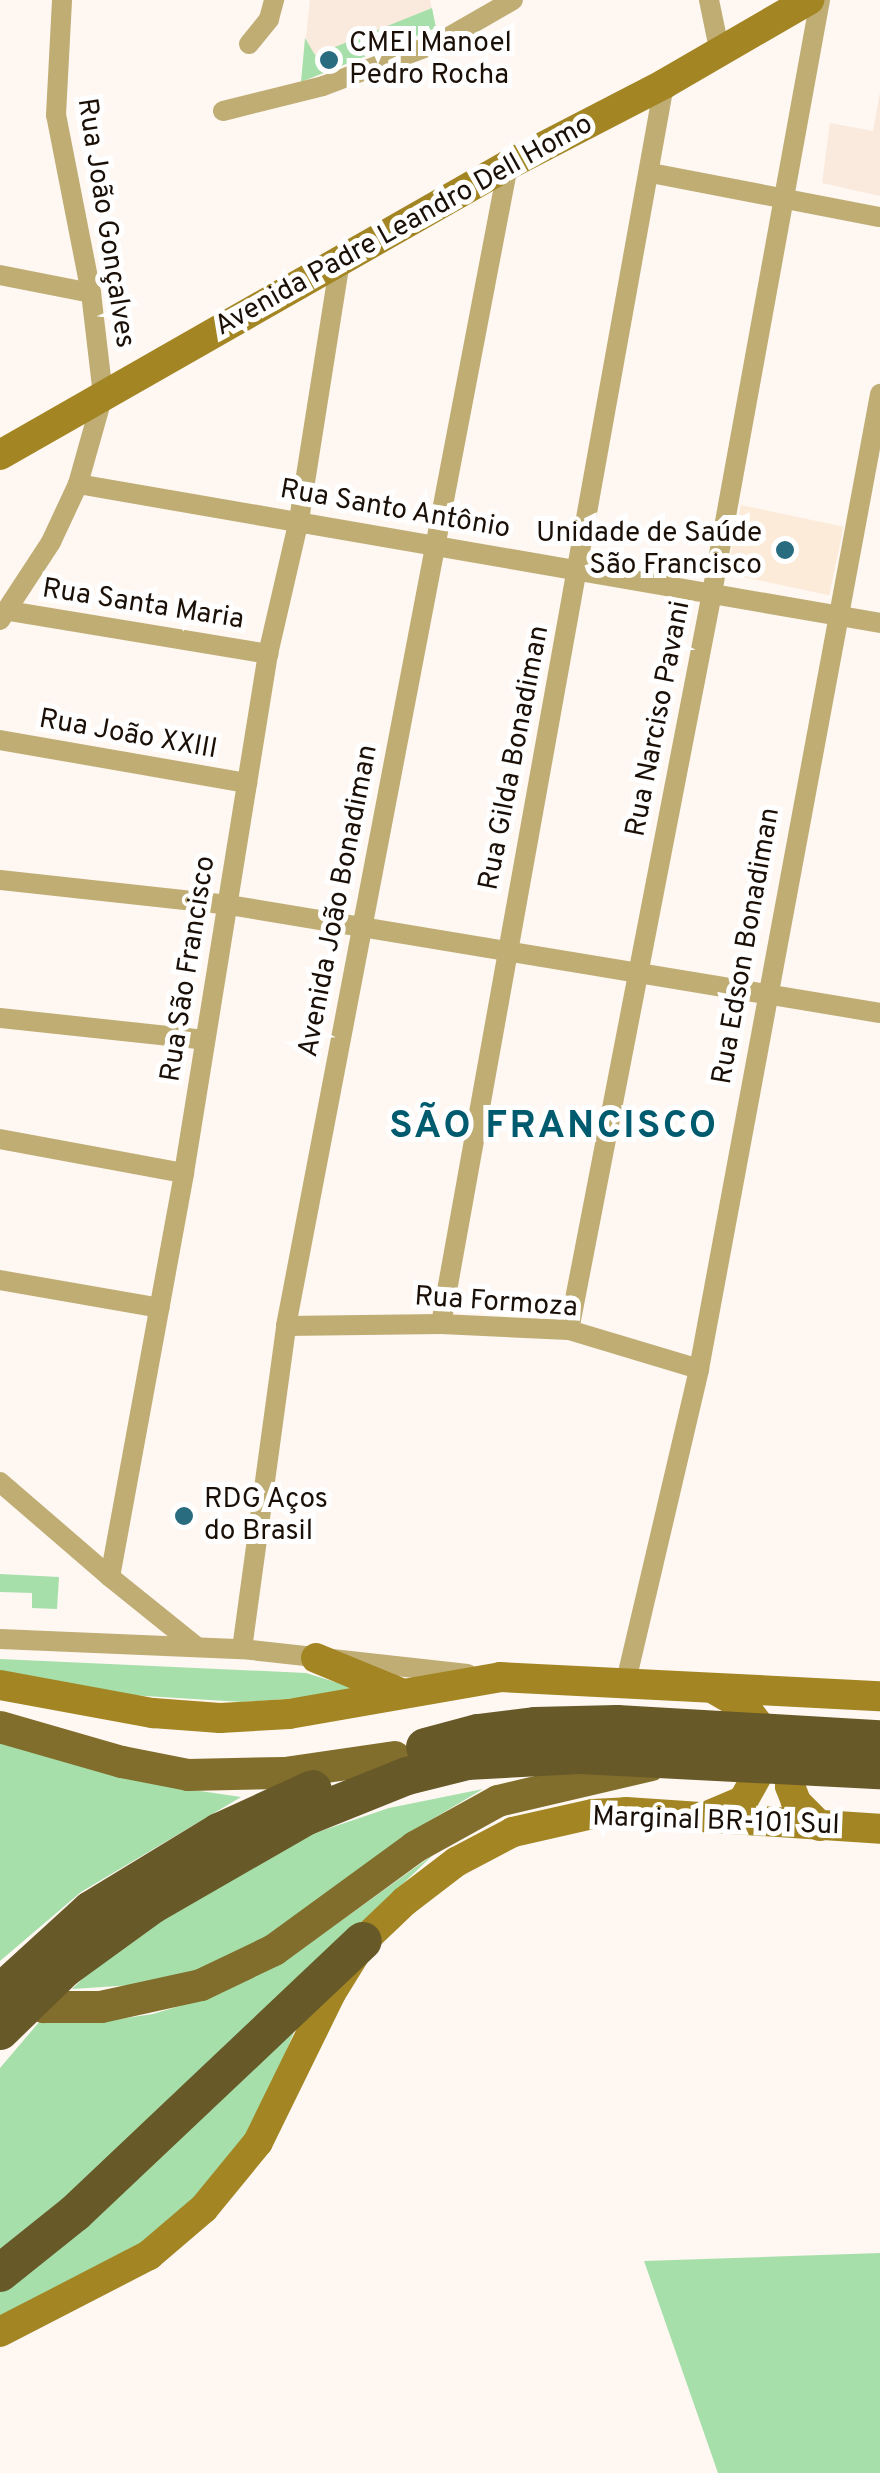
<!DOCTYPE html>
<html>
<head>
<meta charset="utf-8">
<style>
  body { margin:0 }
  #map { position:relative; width:880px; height:2473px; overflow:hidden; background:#fef7f2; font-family:Overpass,sans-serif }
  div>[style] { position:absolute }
  .built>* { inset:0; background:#faeade }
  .medical>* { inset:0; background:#fdebda; transform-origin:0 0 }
  .green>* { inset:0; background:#a7dfaa }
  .street>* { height:20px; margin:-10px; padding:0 10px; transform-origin:10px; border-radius:10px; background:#bfad74 }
  .secondary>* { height:30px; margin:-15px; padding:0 15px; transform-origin:15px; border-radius:15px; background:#a38623 }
  .primary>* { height:32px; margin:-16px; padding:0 16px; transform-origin:16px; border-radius:16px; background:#826e2c }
  .highway>* { height:38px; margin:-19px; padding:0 19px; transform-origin:19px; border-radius:19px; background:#685929 }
  .dots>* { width:28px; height:28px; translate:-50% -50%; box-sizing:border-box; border:5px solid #fff; border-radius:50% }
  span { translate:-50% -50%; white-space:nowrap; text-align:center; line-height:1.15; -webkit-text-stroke:10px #fff; paint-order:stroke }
  .poi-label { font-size:28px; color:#1b1008 }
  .left { translate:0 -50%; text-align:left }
  .right { translate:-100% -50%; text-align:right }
  .street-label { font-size:28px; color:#1b1008 }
  .district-label { font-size:38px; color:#005b6f; font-weight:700; letter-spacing:2.5px }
</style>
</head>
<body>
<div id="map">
  <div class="built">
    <div style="clip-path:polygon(310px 0,430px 0,436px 28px,301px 82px)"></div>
    <div style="clip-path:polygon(880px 92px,880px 196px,822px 183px,830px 123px,873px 131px)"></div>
  </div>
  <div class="medical">
    <div style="left:741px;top:505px;width:105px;height:70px;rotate:12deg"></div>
  </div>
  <div class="green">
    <div style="clip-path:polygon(432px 8px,436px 28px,301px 82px,305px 38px,315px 55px)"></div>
    <div style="clip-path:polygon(0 1574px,59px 1577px,57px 1609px,32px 1608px,32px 1593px,0 1592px)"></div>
    <div style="clip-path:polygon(0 1659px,306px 1673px,371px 1693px,242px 1702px,97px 1693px,0 1676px)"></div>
    <div style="clip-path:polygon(0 1741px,180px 1788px,241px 1797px,81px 1892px,0 1961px)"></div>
    <div style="clip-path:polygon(483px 1789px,409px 1833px,267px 1939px,193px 1972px,148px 1984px,72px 1989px,115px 1947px,236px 1872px,318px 1832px,389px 1808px)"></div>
    <div style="clip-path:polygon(434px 1854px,68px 2204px,0 2257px,0 2068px,40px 2021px,99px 2022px,153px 2014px,203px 1999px,281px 1964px)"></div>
    <div style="clip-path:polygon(294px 2032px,259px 2118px,195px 2201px,142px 2242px,0 2319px,0 2292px,86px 2224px,238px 2078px)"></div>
    <div style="clip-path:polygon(880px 2253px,880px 2473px,718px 2473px,644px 2261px)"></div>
  </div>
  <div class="street">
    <div style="left:709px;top:0;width:54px;rotate:78.3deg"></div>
    <div style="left:249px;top:44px;width:32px;rotate:-51deg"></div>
    <div style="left:269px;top:19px;width:20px;rotate:-75deg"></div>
    <div style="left:223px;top:111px;width:103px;rotate:-14deg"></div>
    <div style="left:323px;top:86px;width:125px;rotate:-20.6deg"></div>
    <div style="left:440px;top:42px;width:84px;rotate:-29.9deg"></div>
    <div style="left:651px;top:173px;width:233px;rotate:10.9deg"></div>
    <div style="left:0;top:275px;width:93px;rotate:11.2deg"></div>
    <div style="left:78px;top:484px;width:814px;rotate:9.83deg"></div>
    <div style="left:9px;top:611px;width:263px;rotate:9.4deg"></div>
    <div style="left:0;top:620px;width:93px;rotate:-56.8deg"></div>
    <div style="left:51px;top:542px;width:64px;rotate:-65deg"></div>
    <div style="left:78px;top:484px;width:92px;rotate:-74.3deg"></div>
    <div style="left:103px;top:395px;width:103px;rotate:-96.7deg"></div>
    <div style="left:91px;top:293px;width:181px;rotate:-101.1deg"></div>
    <div style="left:56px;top:115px;width:115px;rotate:-87deg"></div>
    <div style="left:0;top:740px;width:251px;rotate:9.9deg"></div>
    <div style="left:0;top:880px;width:230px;rotate:6.2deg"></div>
    <div style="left:229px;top:905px;width:660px;rotate:9.42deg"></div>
    <div style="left:0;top:1018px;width:206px;rotate:6.1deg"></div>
    <div style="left:0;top:1139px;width:187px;rotate:10.5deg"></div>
    <div style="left:0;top:1280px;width:162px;rotate:9.9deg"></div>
    <div style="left:441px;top:1324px;width:1260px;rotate:-79.8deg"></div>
    <div style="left:286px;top:1326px;width:155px;rotate:-0.7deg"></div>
    <div style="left:441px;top:1324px;width:128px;rotate:2.7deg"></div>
    <div style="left:569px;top:1330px;width:136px;rotate:16.7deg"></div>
    <div style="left:569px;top:1330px;width:751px;rotate:-79.02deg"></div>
    <div style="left:712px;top:593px;width:603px;rotate:-79.68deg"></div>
    <div style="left:0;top:1482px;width:145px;rotate:40.8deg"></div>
    <div style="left:0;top:1639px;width:242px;rotate:2.4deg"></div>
    <div style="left:242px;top:1649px;width:227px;rotate:6.3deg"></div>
    <div style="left:197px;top:1647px;width:112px;rotate:-141.2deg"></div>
    <div style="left:110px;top:1577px;width:411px;rotate:-79.6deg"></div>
    <div style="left:184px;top:1173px;width:526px;rotate:-80.81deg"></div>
    <div style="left:268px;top:654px;width:138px;rotate:-77deg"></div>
    <div style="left:299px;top:520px;width:262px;rotate:-81deg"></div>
    <div style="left:242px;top:1649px;width:326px;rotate:-82.2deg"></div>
    <div style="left:286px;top:1326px;width:1182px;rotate:-79.17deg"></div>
    <div style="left:626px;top:1681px;width:320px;rotate:-76.8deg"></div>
    <div style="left:699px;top:1369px;width:992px;rotate:-79.48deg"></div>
  </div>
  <div class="secondary">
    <div style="left:0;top:455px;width:585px;rotate:-29.72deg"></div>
    <div style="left:508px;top:165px;width:176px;rotate:-27.4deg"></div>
    <div style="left:664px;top:84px;width:168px;rotate:-30.1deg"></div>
    <div style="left:316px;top:1658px;width:92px;rotate:22.4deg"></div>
    <div style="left:0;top:1685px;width:156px;rotate:10.4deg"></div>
    <div style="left:153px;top:1713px;width:67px;rotate:4.3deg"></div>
    <div style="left:220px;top:1718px;width:69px;rotate:-3.3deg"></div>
    <div style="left:289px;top:1714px;width:214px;rotate:-9.9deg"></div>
    <div style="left:500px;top:1677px;width:380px;rotate:2.9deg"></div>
    <div style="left:790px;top:1746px;width:40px;rotate:90deg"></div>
    <div style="left:790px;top:1786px;width:17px;rotate:69deg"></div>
    <div style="left:796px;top:1802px;width:34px;rotate:45deg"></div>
    <div style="left:707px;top:1816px;width:39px;rotate:-23deg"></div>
    <div style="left:743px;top:1801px;width:41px;rotate:-60.9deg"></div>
    <div style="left:763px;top:1765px;width:41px;rotate:-97deg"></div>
    <div style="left:758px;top:1724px;width:21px;rotate:-127deg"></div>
    <div style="left:745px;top:1707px;width:34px;rotate:-150deg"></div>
    <div style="left:0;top:2332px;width:168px;rotate:-27.3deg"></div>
    <div style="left:149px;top:2255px;width:72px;rotate:-40.5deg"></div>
    <div style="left:204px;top:2208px;width:85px;rotate:-50.7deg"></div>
    <div style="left:258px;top:2142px;width:166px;rotate:-63.9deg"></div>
    <div style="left:331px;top:1993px;width:61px;rotate:-58.4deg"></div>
    <div style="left:363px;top:1941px;width:58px;rotate:-43.6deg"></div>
    <div style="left:405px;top:1901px;width:64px;rotate:-37.4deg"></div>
    <div style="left:456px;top:1862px;width:64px;rotate:-27.8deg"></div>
    <div style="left:513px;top:1832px;width:82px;rotate:-12.7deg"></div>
    <div style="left:593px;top:1814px;width:33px;rotate:-3deg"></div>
    <div style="left:626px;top:1812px;width:255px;rotate:3.8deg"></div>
  </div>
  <div class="primary">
    <div style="left:0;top:1727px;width:127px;rotate:16deg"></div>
    <div style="left:122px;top:1762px;width:67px;rotate:11.1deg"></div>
    <div style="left:188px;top:1775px;width:97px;rotate:-1.2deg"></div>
    <div style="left:285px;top:1773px;width:111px;rotate:-8.3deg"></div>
    <div style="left:12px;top:1998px;width:33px;rotate:16deg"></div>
    <div style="left:44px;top:2007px;width:57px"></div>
    <div style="left:101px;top:2007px;width:102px;rotate:-12.4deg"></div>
    <div style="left:201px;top:1985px;width:81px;rotate:-25.6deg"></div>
    <div style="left:274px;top:1950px;width:175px;rotate:-36.1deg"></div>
    <div style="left:415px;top:1847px;width:95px;rotate:-29deg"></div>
    <div style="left:498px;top:1801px;width:157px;rotate:-13.2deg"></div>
  </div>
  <div class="highway">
    <div style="left:425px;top:1747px;width:55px;rotate:-14.8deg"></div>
    <div style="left:478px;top:1733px;width:57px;rotate:-7deg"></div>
    <div style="left:535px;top:1726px;width:82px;rotate:-1.4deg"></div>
    <div style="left:617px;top:1724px;width:263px;rotate:3.3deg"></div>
    <div style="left:0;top:1993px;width:123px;rotate:-42.4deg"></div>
    <div style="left:91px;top:1910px;width:150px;rotate:-31.4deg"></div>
    <div style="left:219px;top:1832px;width:103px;rotate:-24.6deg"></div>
    <div style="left:0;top:2031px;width:89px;rotate:-44.1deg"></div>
    <div style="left:64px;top:1969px;width:109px;rotate:-36deg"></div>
    <div style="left:152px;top:1905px;width:179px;rotate:-29.9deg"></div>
    <div style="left:307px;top:1816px;width:108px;rotate:-21.8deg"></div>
    <div style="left:407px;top:1776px;width:62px;rotate:-14deg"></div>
    <div style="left:467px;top:1761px;width:112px;rotate:-3.1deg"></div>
    <div style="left:579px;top:1755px;width:301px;rotate:2.9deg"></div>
    <div style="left:0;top:2273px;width:96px;rotate:-38.7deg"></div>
    <div style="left:75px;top:2213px;width:396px;rotate:-43.4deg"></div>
  </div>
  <div class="dots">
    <div style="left:329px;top:60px;background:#2a6c7f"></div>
    <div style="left:785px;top:550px;background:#2a6c7f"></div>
    <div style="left:184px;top:1516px;background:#2a6c7f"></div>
  </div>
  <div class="poi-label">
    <span class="left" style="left:349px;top:60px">CMEI Manoel<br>Pedro Rocha</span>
    <span class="right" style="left:762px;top:550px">Unidade de Saúde<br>São Francisco</span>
    <span class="left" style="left:204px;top:1516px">RDG Aços<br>do Brasil</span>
  </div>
  <div class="street-label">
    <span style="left:105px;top:223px;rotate:81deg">Rua João Gonçalves</span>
    <span style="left:404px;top:226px;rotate:-29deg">Avenida Padre Leandro Dell Homo</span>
    <span style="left:395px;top:510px;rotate:10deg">Rua Santo Antônio</span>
    <span style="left:143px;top:605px;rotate:9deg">Rua Santa Maria</span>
    <span style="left:659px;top:719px;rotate:-79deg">Rua Narciso Pavani</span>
    <span style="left:128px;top:735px;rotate:10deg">Rua João XXIII</span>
    <span style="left:515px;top:758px;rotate:-79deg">Rua Gilda Bonadiman</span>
    <span style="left:339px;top:901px;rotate:-79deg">Avenida João Bonadiman</span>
    <span style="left:747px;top:946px;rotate:-80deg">Rua Edson Bonadiman</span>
    <span style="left:189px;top:969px;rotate:-81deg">Rua São Francisco</span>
    <span style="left:496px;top:1303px;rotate:4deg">Rua Formoza</span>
    <span style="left:716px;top:1822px;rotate:2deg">Marginal BR-101 Sul</span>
  </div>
  <div class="district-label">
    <span style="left:554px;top:1128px">SÃO FRANCISCO</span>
  </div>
</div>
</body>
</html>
